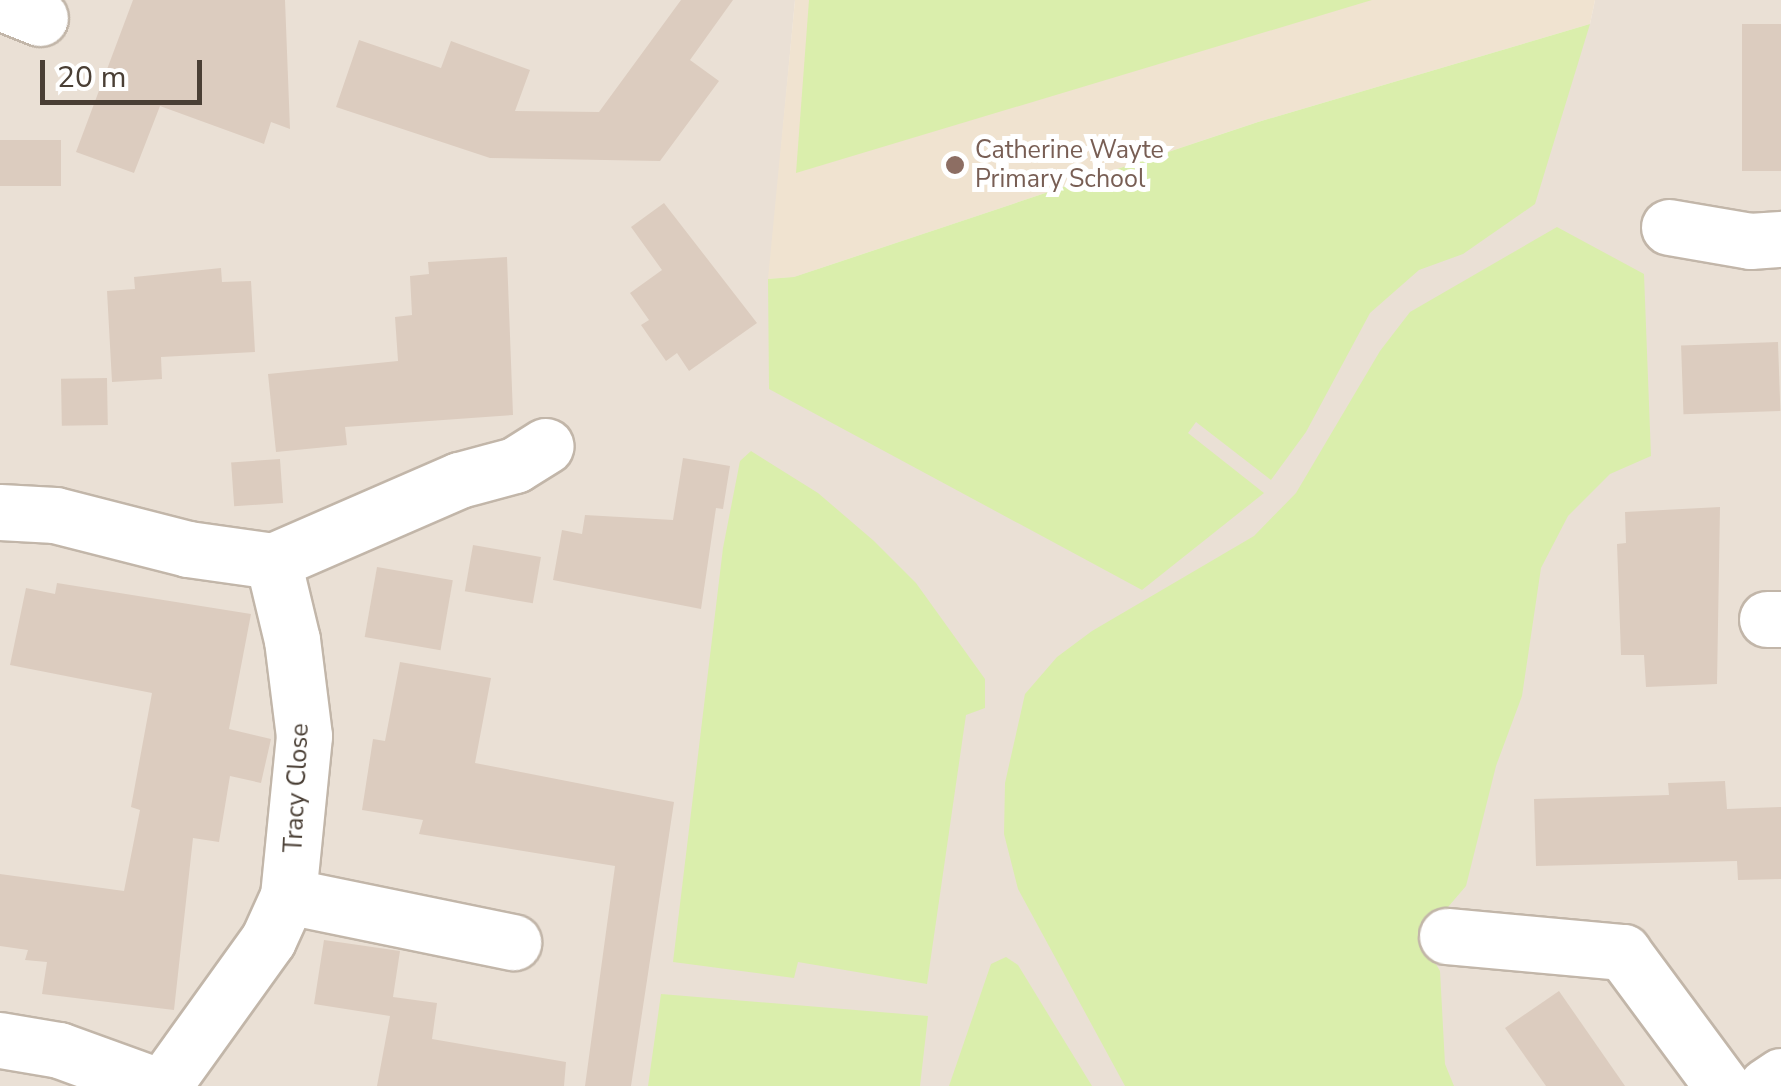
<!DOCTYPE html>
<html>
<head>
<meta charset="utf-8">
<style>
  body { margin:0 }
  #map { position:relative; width:1781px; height:1086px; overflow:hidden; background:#f5efe8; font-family:"Nunito Sans",sans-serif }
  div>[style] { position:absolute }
  .residential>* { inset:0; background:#eae0d5 }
  .education>* { inset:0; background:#f0e3d0 }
  .green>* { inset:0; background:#daeeac }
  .building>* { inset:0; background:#dcccbf; transform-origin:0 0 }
  .roads { filter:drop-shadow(2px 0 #c2b6a9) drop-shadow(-2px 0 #c2b6a9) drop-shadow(0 2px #c2b6a9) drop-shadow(0 -2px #c2b6a9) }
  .minor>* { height:55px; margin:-27.5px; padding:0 27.5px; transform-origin:27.5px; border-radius:27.5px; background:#fff }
  .dots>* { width:28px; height:28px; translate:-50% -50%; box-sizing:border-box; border:5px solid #fff; border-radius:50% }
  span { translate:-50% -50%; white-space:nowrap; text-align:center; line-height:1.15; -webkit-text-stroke:10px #fff; paint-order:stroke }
  .education-label { font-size:25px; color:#785e54 }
  .left { translate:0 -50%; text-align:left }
  .street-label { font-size:25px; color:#4a3f35 }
  .scale { position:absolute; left:40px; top:60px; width:162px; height:45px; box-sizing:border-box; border:5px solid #4a3f35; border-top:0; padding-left:12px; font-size:30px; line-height:35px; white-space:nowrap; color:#4a3f35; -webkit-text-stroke:8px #fff; paint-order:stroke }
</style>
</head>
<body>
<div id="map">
  <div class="residential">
    <div style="clip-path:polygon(0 0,795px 0,769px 279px,794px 277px,1590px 24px,1595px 0,1781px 0,1781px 1086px,0 1086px)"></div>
  </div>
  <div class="education">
    <div style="clip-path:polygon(795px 0,1595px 0,1590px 24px,1258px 122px,794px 277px,768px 279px)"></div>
  </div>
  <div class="green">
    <div style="clip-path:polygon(809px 0,1372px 0,796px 173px)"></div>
    <div style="clip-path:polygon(1590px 24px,1535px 204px,1463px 254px,1419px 270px,1370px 313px,1306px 432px,1271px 480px,1196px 422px,1188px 433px,1264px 493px,1142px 590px,769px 389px,768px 279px,794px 277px,1258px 122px)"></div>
    <div style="clip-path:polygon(1557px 227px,1644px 274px,1651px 456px,1610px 474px,1568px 516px,1541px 568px,1522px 696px,1496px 766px,1466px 886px,1436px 921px,1429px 952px,1440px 971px,1445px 1064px,1454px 1086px,1125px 1086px,1018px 889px,1004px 834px,1005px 783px,1025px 694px,1057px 657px,1092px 631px,1254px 536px,1296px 493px,1380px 351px,1410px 312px)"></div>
    <div style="clip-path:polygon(751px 451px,818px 493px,874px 541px,916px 583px,985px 679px,985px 708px,966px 715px,927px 984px,798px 962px,794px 978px,673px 962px,723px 548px,740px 461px)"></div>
    <div style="clip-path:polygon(1006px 957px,1018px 965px,1092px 1086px,949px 1086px,991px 964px)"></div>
    <div style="clip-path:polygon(661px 994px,928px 1016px,920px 1086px,648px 1086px)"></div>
  </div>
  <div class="building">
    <div style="clip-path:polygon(133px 0,285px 0,290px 129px,271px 122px,264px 144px,160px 106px,134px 173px,76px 152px)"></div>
    <div style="clip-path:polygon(681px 0,733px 0,690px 60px,719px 81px,660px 161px,490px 158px,336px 107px,359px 40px,441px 68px,451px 41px,530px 70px,515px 111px,599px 112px)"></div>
    <div style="left:1742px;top:24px;width:39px;height:147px"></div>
    <div style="left:0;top:140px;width:61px;height:46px"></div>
    <div style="clip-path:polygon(664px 203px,757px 323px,689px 371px,677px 353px,666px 361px,641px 325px,649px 320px,630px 293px,662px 270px,631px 227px)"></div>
    <div style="clip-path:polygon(507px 257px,513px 415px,345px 427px,347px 445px,276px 452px,268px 374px,398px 361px,395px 317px,412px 315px,410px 276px,429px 274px,428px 262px)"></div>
    <div style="clip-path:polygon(221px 268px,222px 282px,251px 281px,255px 352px,161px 357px,162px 379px,112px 382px,107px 291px,135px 289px,134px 277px)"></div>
    <div style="left:1778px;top:342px;width:69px;height:97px;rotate:88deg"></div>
    <div style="left:107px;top:378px;width:47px;height:46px;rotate:89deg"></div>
    <div style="clip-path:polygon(683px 458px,730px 466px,723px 509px,716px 508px,701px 609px,553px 580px,562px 530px,582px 534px,585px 515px,673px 520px)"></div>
    <div style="left:280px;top:459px;width:44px;height:49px;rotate:86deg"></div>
    <div style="clip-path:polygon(1720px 507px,1717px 684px,1646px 687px,1644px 655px,1621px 655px,1617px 544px,1626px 543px,1625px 512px)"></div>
    <div style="left:473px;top:545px;width:69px;height:47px;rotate:10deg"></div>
    <div style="left:377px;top:567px;width:77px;height:71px;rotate:10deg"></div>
    <div style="clip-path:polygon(57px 583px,251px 614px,229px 729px,271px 739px,261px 783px,230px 776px,219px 842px,193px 838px,174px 1010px,42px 994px,47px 962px,25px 960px,28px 950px,0 946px,0 874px,124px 891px,140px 810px,131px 807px,152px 693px,10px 665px,26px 588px,55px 594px)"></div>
    <div style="clip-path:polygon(400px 662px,491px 678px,475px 763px,674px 802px,631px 1086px,585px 1086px,615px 866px,419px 834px,423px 820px,362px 810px,373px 739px,385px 741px)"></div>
    <div style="clip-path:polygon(1725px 781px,1727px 809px,1781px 807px,1781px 879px,1738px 880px,1737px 861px,1536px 866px,1534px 799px,1669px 795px,1668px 783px)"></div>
    <div style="clip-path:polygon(324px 940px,400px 951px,393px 997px,437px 1003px,432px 1039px,566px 1062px,564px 1086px,377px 1086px,390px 1016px,314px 1004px)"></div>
    <div style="clip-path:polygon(1559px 991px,1625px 1086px,1546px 1086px,1505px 1028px)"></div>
  </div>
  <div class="roads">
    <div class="minor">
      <div style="left:0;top:2px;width:43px;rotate:21.8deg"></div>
      <div style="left:1669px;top:227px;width:82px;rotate:9.8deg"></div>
      <div style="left:1750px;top:241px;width:31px;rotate:-4deg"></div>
      <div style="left:0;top:512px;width:55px;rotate:3.1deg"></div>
      <div style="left:55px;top:515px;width:137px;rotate:14.3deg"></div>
      <div style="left:188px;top:549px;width:86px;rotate:8deg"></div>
      <div style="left:273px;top:561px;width:203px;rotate:-23.5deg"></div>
      <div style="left:459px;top:480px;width:58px;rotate:-15deg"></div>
      <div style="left:515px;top:465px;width:36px;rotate:-32deg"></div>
      <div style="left:1767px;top:619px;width:14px"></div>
      <div style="left:288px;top:896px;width:230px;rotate:11.6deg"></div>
      <div style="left:1447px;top:936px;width:177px;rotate:5.2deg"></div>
      <div style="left:1623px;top:952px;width:167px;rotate:53.5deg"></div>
      <div style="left:0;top:1040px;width:60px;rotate:9.6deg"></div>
      <div style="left:59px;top:1050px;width:105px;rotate:20deg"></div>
      <div style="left:163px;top:1086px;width:180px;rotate:-54.3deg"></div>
      <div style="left:268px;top:940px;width:48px;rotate:-65.6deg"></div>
      <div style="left:288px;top:896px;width:161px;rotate:-84.3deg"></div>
      <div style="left:304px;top:736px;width:97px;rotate:-97.1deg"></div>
      <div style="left:292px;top:640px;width:81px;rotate:-103.5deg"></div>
      <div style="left:1766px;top:1086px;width:18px;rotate:-34deg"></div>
    </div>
  </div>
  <div class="dots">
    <div style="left:955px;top:165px;background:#8d6e63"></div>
  </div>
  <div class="education-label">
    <span class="left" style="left:975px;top:165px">Catherine Wayte<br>Primary School</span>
  </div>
  <div class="street-label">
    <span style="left:297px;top:788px;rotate:-87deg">Tracy Close</span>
  </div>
  <div class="scale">20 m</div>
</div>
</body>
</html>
